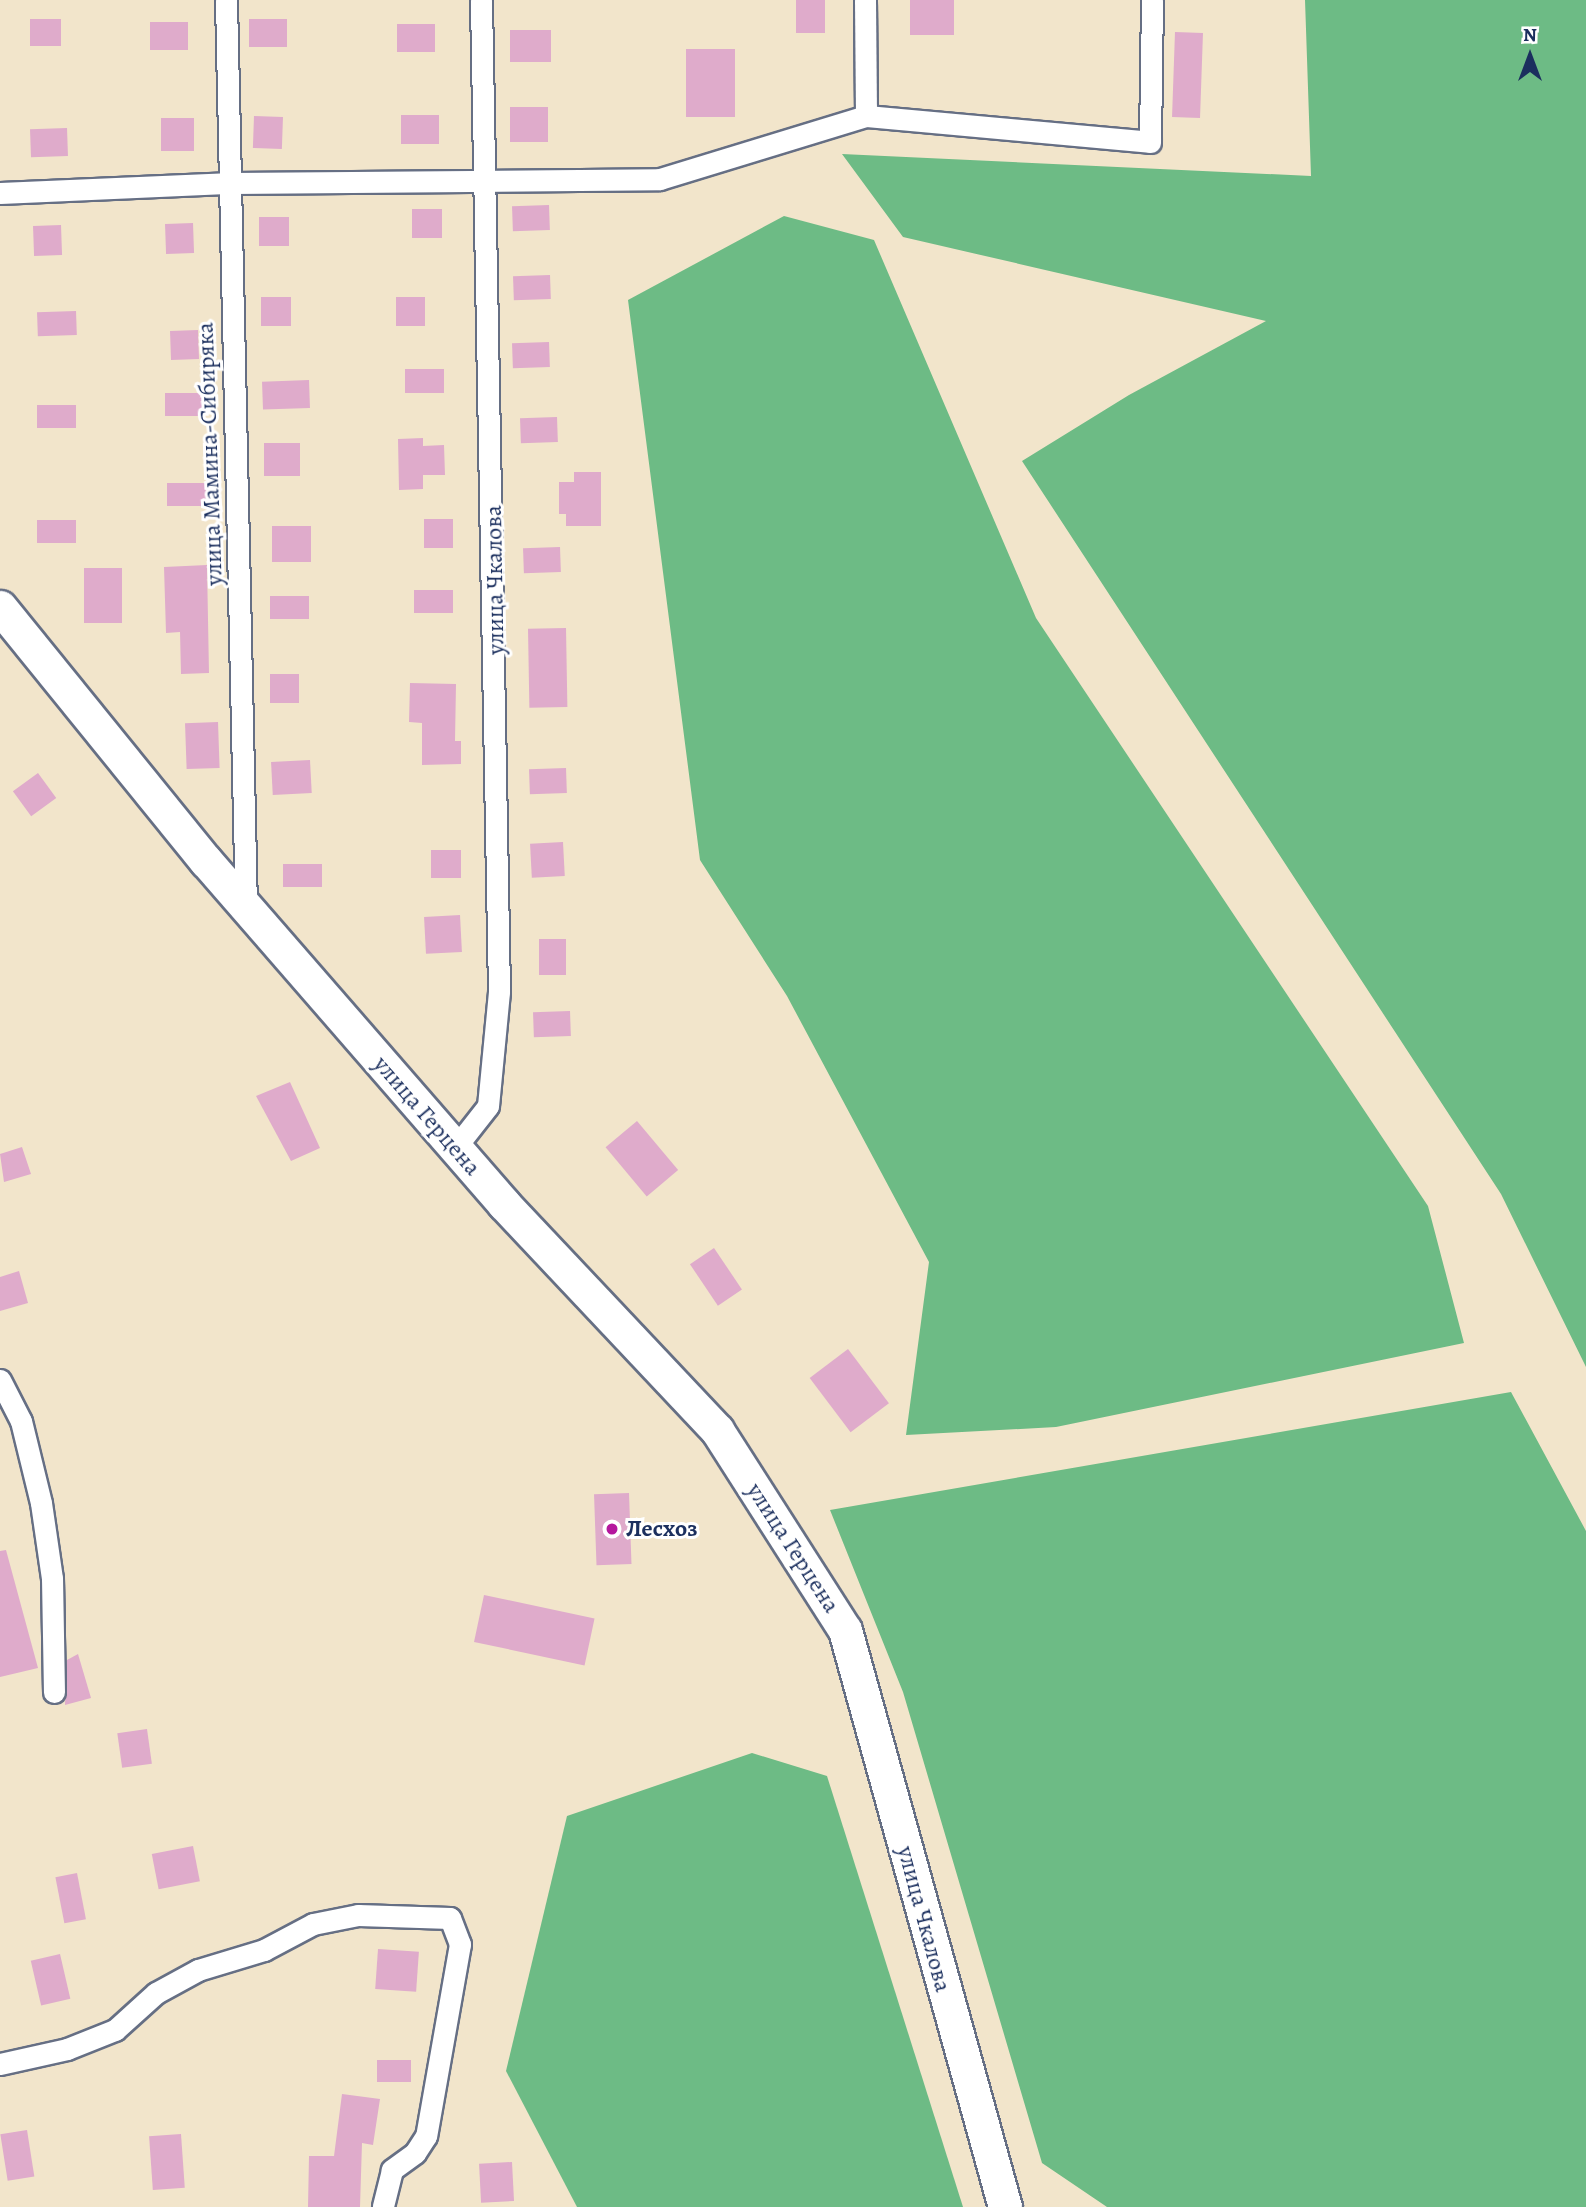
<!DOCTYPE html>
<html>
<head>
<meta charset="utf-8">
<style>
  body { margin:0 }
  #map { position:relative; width:1586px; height:2207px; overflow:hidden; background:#f2e5cb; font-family:Alegreya,serif }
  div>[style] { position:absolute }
  .forest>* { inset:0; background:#6dbb85 }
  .building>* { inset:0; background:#dfabcb; transform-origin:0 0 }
  .roads { filter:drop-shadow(2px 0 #666f84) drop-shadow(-2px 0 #666f84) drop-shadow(0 2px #666f84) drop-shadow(0 -2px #666f84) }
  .street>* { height:21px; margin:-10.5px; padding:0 10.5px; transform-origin:10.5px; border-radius:10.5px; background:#fff }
  .primary>* { height:33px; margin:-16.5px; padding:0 16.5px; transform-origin:16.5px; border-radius:16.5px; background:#fff }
  .dots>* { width:19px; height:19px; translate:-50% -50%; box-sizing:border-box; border:4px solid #fff; border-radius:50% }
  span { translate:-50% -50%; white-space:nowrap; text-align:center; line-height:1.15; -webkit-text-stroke:6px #fff; paint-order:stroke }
  .street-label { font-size:24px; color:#1b2f5e }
  .poi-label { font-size:24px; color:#1b2f5e; font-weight:700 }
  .left { translate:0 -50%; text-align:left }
  .north { position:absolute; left:1495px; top:21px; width:70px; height:70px; -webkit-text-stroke:5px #fff; paint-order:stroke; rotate:0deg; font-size:19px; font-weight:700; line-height:28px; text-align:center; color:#1b2f5e }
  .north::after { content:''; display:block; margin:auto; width:24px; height:32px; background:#1b2f5e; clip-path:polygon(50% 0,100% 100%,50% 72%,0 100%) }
</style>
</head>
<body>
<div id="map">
  <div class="forest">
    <div style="clip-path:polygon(1305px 0,1586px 0,1586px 1367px,1501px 1194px,1022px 461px,1129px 395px,1266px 321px,903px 237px,842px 154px,1311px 176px)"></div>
    <div style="clip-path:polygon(784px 216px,874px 240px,1036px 618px,1428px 1206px,1464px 1343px,1056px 1427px,906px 1435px,929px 1262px,787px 996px,700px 860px,628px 300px)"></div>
    <div style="clip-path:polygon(1511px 1392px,1586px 1531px,1586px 2207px,1107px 2207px,1042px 2163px,903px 1692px,830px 1510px)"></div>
    <div style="clip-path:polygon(752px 1753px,827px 1776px,963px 2207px,577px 2207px,506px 2071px,567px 1816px)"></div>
  </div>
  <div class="building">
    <div style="left:796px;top:0;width:29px;height:33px"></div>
    <div style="left:910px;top:0;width:44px;height:35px"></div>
    <div style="left:30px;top:19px;width:31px;height:27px"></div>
    <div style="left:287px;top:19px;width:28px;height:38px;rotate:90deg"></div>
    <div style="left:188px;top:22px;width:28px;height:38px;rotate:90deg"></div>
    <div style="left:435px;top:24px;width:28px;height:38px;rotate:90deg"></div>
    <div style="left:510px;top:30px;width:41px;height:32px"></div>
    <div style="left:1175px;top:32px;width:28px;height:85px;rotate:2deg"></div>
    <div style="left:686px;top:49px;width:49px;height:68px"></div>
    <div style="left:510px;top:107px;width:38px;height:35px"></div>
    <div style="left:439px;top:115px;width:29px;height:38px;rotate:90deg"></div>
    <div style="left:254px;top:116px;width:29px;height:32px;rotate:2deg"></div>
    <div style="left:161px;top:118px;width:33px;height:33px"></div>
    <div style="left:67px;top:128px;width:28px;height:37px;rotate:88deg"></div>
    <div style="left:549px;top:205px;width:25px;height:37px;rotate:88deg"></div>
    <div style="left:412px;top:209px;width:30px;height:29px"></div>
    <div style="left:259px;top:217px;width:30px;height:29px"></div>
    <div style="left:193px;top:223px;width:30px;height:28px;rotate:88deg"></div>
    <div style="left:61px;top:225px;width:30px;height:28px;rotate:88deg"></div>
    <div style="left:550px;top:275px;width:24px;height:37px;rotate:88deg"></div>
    <div style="left:261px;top:297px;width:30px;height:29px"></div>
    <div style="left:396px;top:297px;width:29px;height:29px"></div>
    <div style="left:76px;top:311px;width:24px;height:39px;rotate:88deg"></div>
    <div style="left:198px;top:330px;width:29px;height:28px;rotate:88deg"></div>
    <div style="left:549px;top:342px;width:25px;height:37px;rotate:88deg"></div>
    <div style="left:444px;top:369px;width:24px;height:39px;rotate:90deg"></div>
    <div style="left:309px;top:380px;width:28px;height:47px;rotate:88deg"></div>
    <div style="left:165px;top:393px;width:39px;height:23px"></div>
    <div style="left:37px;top:405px;width:39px;height:23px"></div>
    <div style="left:557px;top:417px;width:25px;height:37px;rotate:88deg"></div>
    <div style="clip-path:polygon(423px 438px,423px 446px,444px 445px,445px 475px,423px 475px,423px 489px,399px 490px,398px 439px)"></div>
    <div style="left:300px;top:443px;width:33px;height:36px;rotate:90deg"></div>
    <div style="clip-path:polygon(574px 472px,601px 472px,601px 526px,566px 526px,566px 514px,559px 514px,559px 482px,574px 482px)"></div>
    <div style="left:167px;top:483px;width:39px;height:23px"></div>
    <div style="left:424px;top:519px;width:29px;height:29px"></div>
    <div style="left:76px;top:520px;width:23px;height:39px;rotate:90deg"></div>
    <div style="left:311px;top:526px;width:36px;height:39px;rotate:90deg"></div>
    <div style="left:560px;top:547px;width:25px;height:37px;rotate:88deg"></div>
    <div style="clip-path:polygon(207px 565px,209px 673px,181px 674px,180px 632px,166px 633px,164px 567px)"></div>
    <div style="left:122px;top:568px;width:55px;height:38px;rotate:90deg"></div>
    <div style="left:414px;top:590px;width:39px;height:23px"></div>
    <div style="left:309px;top:596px;width:23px;height:39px;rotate:90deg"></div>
    <div style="left:566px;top:628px;width:79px;height:38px;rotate:89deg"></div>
    <div style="left:270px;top:674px;width:29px;height:29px"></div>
    <div style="clip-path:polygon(410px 683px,456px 684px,455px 741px,461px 741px,461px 764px,422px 765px,422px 723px,409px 722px)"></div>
    <div style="left:218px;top:722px;width:46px;height:33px;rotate:88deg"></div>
    <div style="left:310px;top:760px;width:33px;height:39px;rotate:87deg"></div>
    <div style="left:566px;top:768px;width:25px;height:37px;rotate:88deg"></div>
    <div style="left:38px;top:773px;width:31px;height:31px;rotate:54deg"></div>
    <div style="left:563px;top:842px;width:34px;height:33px;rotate:87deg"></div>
    <div style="left:431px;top:850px;width:30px;height:28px"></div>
    <div style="left:283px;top:864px;width:39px;height:23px"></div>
    <div style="left:460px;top:915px;width:37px;height:36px;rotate:87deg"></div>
    <div style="left:539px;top:939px;width:27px;height:36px"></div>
    <div style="left:570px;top:1011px;width:25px;height:37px;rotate:88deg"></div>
    <div style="clip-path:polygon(290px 1082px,320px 1148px,291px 1161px,256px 1096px)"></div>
    <div style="left:637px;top:1121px;width:64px;height:41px;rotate:50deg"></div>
    <div style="clip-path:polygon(22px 1147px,31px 1174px,4px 1182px,0 1154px)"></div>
    <div style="left:714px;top:1248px;width:50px;height:29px;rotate:56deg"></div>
    <div style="clip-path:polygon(19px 1271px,28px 1303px,0 1311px,0 1277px)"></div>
    <div style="left:848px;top:1349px;width:68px;height:48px;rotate:53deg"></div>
    <div style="left:629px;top:1493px;width:71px;height:35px;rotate:88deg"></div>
    <div style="clip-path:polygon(6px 1550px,38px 1668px,0 1677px,0 1551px)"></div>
    <div style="left:484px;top:1595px;width:113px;height:48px;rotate:12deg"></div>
    <div style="clip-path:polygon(78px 1654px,91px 1698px,65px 1705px,67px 1660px)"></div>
    <div style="left:147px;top:1729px;width:35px;height:30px;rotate:82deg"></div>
    <div style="left:193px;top:1846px;width:36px;height:42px;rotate:79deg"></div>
    <div style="left:77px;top:1873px;width:47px;height:22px;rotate:79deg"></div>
    <div style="left:378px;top:1949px;width:41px;height:40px;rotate:4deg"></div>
    <div style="left:60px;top:1954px;width:46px;height:30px;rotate:77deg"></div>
    <div style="left:377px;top:2060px;width:34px;height:22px"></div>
    <div style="clip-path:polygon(342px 2094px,380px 2099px,373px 2145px,362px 2143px,360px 2207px,308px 2207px,309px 2156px,334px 2156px)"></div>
    <div style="left:27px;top:2130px;width:47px;height:27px;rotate:81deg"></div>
    <div style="left:181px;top:2134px;width:54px;height:32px;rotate:86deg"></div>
    <div style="left:512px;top:2162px;width:39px;height:33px;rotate:87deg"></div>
  </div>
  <div class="roads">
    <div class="street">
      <div style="left:226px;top:0;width:907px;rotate:88.74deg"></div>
      <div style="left:865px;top:0;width:116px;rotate:89.5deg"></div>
      <div style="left:0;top:193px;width:232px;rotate:-2.5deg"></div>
      <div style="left:232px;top:183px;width:428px;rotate:-0.5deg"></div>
      <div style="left:660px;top:179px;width:215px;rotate:-17deg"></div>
      <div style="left:866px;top:116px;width:285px;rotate:5.2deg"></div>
      <div style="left:1150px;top:142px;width:142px;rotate:-89.2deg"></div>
      <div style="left:455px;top:1148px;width:53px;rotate:-51.8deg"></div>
      <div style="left:488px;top:1106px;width:115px;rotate:-84.5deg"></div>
      <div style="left:499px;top:992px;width:992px;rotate:-91.04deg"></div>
      <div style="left:0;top:1380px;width:46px;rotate:62.9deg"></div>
      <div style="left:21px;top:1421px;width:84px;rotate:76.3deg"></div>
      <div style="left:41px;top:1503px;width:76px;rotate:81.7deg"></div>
      <div style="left:52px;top:1578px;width:114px;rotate:89deg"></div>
      <div style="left:0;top:2064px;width:69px;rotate:-12.6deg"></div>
      <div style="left:67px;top:2049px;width:52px;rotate:-21.6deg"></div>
      <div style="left:115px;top:2030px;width:55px;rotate:-42.1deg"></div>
      <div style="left:156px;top:1993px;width:48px;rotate:-28.7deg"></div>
      <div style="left:198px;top:1970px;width:69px;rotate:-16.9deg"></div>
      <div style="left:264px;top:1950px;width:55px;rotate:-28deg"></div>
      <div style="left:313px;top:1924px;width:46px;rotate:-11.3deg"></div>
      <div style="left:358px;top:1915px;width:92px;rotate:1.9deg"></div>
      <div style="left:450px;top:1918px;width:28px;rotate:69deg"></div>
      <div style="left:460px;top:1944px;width:195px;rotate:100deg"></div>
      <div style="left:426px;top:2136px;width:20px;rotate:123deg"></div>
      <div style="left:415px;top:2153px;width:29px;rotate:144deg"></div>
      <div style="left:392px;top:2170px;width:38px;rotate:104deg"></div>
    </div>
    <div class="primary">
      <div style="left:0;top:607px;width:327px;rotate:51deg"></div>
      <div style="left:206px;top:861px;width:454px;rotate:49deg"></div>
      <div style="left:504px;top:1204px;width:311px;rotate:46.7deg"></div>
      <div style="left:717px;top:1430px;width:237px;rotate:57.4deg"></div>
      <div style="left:845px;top:1630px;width:599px;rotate:74.5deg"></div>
    </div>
  </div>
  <div class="dots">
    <div style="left:612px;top:1529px;background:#b5179e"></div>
  </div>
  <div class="street-label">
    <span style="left:210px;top:454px;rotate:-92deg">улица Мамина-Сибиряка</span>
    <span style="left:495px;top:580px;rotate:-91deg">улица Чкалова</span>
    <span style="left:427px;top:1116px;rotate:49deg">улица Герцена</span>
    <span style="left:793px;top:1548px;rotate:57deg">улица Герцена</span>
    <span style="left:924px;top:1919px;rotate:75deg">улица Чкалова</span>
  </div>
  <div class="poi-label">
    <span class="left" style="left:626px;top:1529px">Лесхоз</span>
  </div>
  <div class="north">N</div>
</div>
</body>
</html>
